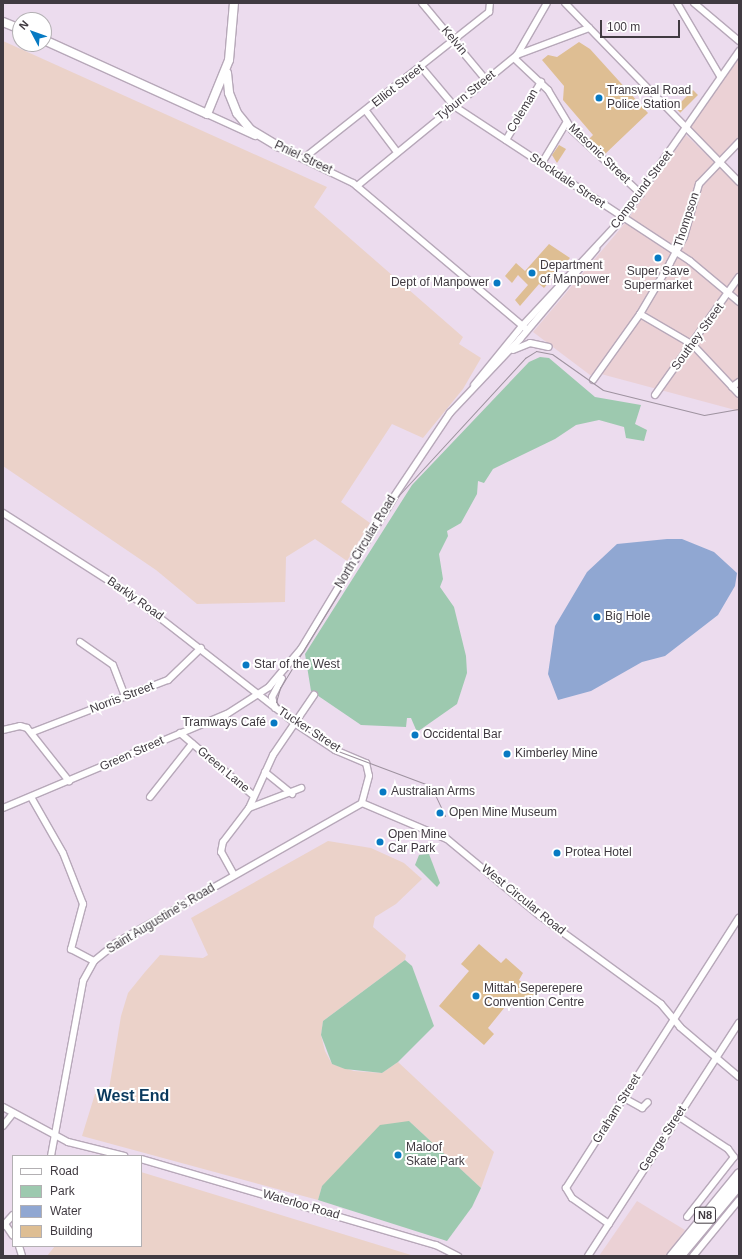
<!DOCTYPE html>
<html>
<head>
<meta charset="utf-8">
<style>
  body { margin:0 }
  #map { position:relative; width:742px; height:1259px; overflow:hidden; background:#ecdcee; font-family:Helvetica,sans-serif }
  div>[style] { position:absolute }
  .commercial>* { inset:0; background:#ebd1d5 }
  .industrial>* { inset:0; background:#ebd2c9 }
  .green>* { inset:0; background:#9dc9af }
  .water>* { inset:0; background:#90a7d2 }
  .building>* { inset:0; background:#debe93; transform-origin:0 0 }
  .roads { filter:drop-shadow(1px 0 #b7a8b9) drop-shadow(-1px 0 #b7a8b9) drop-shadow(0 1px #b7a8b9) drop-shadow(0 -1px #b7a8b9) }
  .minor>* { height:6px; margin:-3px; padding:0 3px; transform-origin:3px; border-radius:3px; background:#fff }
  .major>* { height:8px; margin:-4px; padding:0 4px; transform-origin:4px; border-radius:4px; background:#fff }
  .highway>* { height:9px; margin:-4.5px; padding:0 4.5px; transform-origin:4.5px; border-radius:4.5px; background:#fff }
  .tram>* { height:1px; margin:-0.5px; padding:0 0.5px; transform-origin:0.5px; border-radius:0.5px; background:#9e929f }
  .dots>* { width:11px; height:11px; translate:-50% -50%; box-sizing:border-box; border:2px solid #fff; border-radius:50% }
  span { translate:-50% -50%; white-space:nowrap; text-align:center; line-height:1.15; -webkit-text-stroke:4px #fff; paint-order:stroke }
  .shield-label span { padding:1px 3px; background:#fff; border:1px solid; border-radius:3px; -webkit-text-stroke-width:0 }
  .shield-label { font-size:11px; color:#403a41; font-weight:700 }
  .street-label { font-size:12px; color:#403a41 }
  .poi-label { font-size:12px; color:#403a41 }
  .left { translate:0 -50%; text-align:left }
  .right { translate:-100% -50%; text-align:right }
  .district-label { font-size:16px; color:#09395d; font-weight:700 }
  .frame { position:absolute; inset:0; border:4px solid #403a41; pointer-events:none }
  .legend { position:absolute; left:12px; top:1155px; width:130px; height:92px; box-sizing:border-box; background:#fff; border:1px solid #b3b0b3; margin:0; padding:5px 7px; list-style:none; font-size:12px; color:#403a41 }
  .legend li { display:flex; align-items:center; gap:8px; height:20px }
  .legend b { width:20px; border:1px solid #b3b0b3 }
  .north { position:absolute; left:12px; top:12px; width:40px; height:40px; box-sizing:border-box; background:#fff; border:1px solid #b3b0b3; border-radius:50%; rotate:311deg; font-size:11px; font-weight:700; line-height:16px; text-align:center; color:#403a41 }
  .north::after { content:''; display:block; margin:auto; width:14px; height:18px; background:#077ac3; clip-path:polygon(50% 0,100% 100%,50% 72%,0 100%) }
  .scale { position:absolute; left:600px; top:20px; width:80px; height:18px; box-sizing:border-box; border:2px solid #403a41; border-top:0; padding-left:5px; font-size:12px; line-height:14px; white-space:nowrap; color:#403a41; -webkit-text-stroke:3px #fff; paint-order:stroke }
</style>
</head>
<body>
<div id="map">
  <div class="commercial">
    <div style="clip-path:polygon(739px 57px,739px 141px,719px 161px,687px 125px,720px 77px)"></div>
    <div style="clip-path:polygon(686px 135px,739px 186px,739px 411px,601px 374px,594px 378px,533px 332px,626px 222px)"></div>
    <div style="clip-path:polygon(637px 1201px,685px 1230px,666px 1256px,599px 1256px)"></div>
  </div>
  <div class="industrial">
    <div style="clip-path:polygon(3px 41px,327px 187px,314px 207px,463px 337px,459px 344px,481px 358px,463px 389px,423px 438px,392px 424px,341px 502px,370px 523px,347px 561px,315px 539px,286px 557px,285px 602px,197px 604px,156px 570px,3px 466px)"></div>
    <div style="clip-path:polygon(328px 841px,371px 848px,404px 863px,422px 879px,396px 904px,375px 917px,373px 927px,406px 955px,405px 960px,323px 1021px,321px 1035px,325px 1051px,332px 1064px,354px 1071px,382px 1073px,398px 1062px,494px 1152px,481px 1188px,409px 1121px,322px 1186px,318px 1200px,82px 1136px,95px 1094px,108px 1095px,121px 1016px,128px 993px,145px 972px,160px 955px,203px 958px,208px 955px,191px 918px)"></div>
    <div style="clip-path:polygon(141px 1172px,411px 1255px,413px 1256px,47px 1256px,55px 1246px,141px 1246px)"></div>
  </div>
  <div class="green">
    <div style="clip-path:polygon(540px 357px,549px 358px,595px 397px,641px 405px,635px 424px,647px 430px,644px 441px,626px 438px,624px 427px,599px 420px,576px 425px,555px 439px,493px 469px,484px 483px,478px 481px,477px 494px,461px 523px,447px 531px,448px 536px,439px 554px,443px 579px,440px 587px,454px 607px,466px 656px,467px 673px,457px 704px,417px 732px,411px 718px,407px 718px,406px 727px,361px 725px,311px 691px,305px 654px,412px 485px,529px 362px)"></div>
    <div style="clip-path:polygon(429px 854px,440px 883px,437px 887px,415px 865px,419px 855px)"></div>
    <div style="clip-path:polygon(405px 960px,412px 966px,434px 1026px,398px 1062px,382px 1073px,345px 1069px,332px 1064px,321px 1035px,323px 1021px)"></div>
    <div style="clip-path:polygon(409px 1121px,481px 1188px,472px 1207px,447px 1241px,318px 1200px,322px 1186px,380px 1125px)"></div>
  </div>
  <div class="water">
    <div style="clip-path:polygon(667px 539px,682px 539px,714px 552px,737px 573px,735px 586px,718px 615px,665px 656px,642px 662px,591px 691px,558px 700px,548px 674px,555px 626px,587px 572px,617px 544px)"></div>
  </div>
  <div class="building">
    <div style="clip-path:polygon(579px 42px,590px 49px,648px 113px,605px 154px,589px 139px,593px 135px,563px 100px,564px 86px,542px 60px,548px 55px,557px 57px)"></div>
    <div style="left:693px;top:90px;width:7px;height:25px;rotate:45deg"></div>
    <div style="clip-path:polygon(559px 145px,566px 149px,557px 163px,552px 155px)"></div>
    <div style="clip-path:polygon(549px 244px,570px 258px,544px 288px,539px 284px,520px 306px,515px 300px,528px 285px,518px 275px,512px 283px,505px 276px,516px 263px,525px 271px)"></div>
    <div style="clip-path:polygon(479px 944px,501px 963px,506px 958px,523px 973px,519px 980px,535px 993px,524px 1007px,513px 997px,488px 1028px,494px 1034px,484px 1045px,439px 1006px,469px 971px,461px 964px)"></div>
  </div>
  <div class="roads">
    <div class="minor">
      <div style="left:422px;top:3px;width:100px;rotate:50.3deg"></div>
      <div style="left:565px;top:3px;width:250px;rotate:45.8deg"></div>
      <div style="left:677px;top:3px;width:85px;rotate:59.5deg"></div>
      <div style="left:694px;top:3px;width:59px;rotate:40.2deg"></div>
      <div style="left:517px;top:55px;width:60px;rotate:-60deg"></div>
      <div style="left:514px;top:58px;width:47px;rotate:43.3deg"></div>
      <div style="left:548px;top:90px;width:47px;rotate:59deg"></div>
      <div style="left:572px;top:130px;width:94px;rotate:42.8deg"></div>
      <div style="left:422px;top:68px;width:50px;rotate:49.9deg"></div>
      <div style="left:454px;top:106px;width:282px;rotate:33.3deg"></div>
      <div style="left:690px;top:261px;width:64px;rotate:39.9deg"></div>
      <div style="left:366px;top:111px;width:51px;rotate:52.9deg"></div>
      <div style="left:207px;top:114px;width:53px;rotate:24.6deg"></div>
      <div style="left:506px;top:140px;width:68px;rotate:-58.9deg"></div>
      <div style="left:276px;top:146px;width:85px;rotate:25.7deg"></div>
      <div style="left:353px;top:183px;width:225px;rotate:40.1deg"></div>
      <div style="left:304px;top:158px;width:236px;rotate:-38.3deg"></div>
      <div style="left:489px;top:12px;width:9px;rotate:-84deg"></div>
      <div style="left:542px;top:163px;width:47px;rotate:-59deg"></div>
      <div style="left:357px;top:186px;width:207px;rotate:-39.3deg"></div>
      <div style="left:517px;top:55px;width:77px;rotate:-20.6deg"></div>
      <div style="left:640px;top:314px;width:61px;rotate:30.3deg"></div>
      <div style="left:693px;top:345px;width:67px;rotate:46.8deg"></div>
      <div style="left:513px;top:350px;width:18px;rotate:-22deg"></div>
      <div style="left:530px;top:343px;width:19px;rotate:12deg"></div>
      <div style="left:593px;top:380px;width:81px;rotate:-54.5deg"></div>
      <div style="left:640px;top:314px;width:59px;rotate:-59.5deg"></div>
      <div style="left:670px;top:263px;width:30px;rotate:-62deg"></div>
      <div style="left:684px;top:237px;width:55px;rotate:-74.2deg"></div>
      <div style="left:699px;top:184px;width:58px;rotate:-46.4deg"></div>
      <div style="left:474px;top:385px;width:77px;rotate:-50.8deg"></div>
      <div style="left:523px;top:325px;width:145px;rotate:-47deg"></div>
      <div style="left:622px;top:219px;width:205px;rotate:-55.1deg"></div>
      <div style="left:732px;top:387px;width:9px;rotate:-36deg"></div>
      <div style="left:655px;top:395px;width:145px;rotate:-54.6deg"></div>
      <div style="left:3px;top:513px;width:148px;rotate:32.6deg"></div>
      <div style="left:128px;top:593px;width:213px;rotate:37.9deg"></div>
      <div style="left:296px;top:724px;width:47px;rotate:33.7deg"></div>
      <div style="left:335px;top:750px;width:34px;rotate:23deg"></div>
      <div style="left:366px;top:763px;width:13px;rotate:77deg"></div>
      <div style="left:369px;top:776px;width:28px;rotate:105deg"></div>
      <div style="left:80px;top:642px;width:40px;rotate:34.9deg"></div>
      <div style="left:113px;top:665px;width:34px;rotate:69deg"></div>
      <div style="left:275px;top:708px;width:11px;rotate:-105deg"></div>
      <div style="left:272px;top:697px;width:21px;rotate:-62deg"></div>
      <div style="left:3px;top:730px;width:17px;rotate:-13deg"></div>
      <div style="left:20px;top:726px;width:7px;rotate:16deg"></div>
      <div style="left:27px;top:728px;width:68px;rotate:51.6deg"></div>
      <div style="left:33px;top:732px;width:145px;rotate:-21.1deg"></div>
      <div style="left:168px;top:680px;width:46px;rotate:-44.1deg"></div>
      <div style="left:180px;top:733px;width:97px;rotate:40.4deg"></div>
      <div style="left:265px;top:772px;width:35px;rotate:39deg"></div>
      <div style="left:31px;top:797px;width:64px;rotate:60.3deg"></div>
      <div style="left:63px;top:853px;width:55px;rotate:68.6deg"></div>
      <div style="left:83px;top:904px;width:47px;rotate:104.9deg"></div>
      <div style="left:71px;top:949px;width:26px;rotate:28deg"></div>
      <div style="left:150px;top:797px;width:68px;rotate:-51.6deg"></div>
      <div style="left:362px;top:803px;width:92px;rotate:23deg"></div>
      <div style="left:447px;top:839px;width:119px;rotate:39.6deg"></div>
      <div style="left:539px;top:915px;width:151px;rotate:36.1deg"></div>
      <div style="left:661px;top:1004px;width:30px;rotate:50deg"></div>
      <div style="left:680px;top:1027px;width:77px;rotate:40.3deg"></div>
      <div style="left:3px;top:808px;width:243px;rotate:-22.8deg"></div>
      <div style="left:227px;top:714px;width:50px;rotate:-32.7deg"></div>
      <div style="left:269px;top:687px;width:50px;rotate:-49.9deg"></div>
      <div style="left:301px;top:649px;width:162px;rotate:-58.9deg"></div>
      <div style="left:385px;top:510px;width:117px;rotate:-56.2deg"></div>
      <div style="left:450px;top:413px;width:102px;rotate:-46.6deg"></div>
      <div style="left:520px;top:339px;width:118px;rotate:-49.8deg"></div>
      <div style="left:249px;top:808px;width:56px;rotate:-21deg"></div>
      <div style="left:234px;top:875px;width:26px;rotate:-119deg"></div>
      <div style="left:221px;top:852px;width:10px;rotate:-79deg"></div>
      <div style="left:223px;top:842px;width:43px;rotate:-52.6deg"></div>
      <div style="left:249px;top:808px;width:58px;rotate:-65.6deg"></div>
      <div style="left:273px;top:755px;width:73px;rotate:-55.7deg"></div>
      <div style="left:624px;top:1098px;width:21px;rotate:29deg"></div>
      <div style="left:642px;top:1108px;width:8px;rotate:-45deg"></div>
      <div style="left:3px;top:1107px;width:74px;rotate:28.3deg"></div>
      <div style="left:68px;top:1142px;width:58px;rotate:14deg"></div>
      <div style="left:678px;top:1116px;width:60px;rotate:33.4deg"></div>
      <div style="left:728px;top:1149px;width:10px;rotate:53deg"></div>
      <div style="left:734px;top:1157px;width:76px;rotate:128.1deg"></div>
      <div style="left:3px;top:1126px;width:16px;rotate:-52deg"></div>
      <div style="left:51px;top:1156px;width:178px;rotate:-79.6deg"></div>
      <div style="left:83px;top:981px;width:23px;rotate:-61deg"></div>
      <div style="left:94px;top:961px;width:28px;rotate:-39deg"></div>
      <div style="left:116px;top:943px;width:283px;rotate:-29.6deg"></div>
      <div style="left:141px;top:1159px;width:307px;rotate:16.3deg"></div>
      <div style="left:436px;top:1245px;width:25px;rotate:27deg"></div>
      <div style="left:5px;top:1224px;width:14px;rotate:56deg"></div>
      <div style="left:609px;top:1224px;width:45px;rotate:-144.9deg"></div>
      <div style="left:572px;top:1198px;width:12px;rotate:-121deg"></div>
      <div style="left:566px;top:1188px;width:321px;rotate:-57.4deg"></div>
      <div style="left:3px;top:1226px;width:15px;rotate:-48deg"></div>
      <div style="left:19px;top:1246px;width:10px;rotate:73deg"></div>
      <div style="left:588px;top:1256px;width:278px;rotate:-57.1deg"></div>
      <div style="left:693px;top:1256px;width:72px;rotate:-50.6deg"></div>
    </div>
    <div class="major">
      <div style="left:3px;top:22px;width:18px;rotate:22deg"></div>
      <div style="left:44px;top:40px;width:179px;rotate:24.4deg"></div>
      <div style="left:207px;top:114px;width:58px;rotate:-67.8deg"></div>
      <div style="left:229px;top:60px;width:57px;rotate:-85deg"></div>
      <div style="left:227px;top:73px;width:20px;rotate:84deg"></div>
      <div style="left:229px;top:93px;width:22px;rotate:68deg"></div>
      <div style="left:237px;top:113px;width:22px;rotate:51deg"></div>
      <div style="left:251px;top:130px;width:33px;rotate:31deg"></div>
    </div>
    <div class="highway">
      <div style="left:671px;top:1256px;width:107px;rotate:-50.7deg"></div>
      <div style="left:679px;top:1256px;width:94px;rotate:-50.2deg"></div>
    </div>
  </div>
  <div class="tram">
    <div style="left:445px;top:816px;width:33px;rotate:-115deg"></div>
    <div style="left:431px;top:786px;width:103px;rotate:-159.4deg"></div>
    <div style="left:335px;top:750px;width:55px;rotate:-145.4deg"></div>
    <div style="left:290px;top:719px;width:22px;rotate:-129deg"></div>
    <div style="left:276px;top:702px;width:15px;rotate:-74deg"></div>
    <div style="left:280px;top:688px;width:228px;rotate:-58.3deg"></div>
    <div style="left:400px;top:494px;width:185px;rotate:-47.4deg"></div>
    <div style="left:525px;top:358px;width:13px;rotate:-32deg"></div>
    <div style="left:536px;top:351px;width:16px;rotate:11deg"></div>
    <div style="left:552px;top:354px;width:62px;rotate:35.2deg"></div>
    <div style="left:603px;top:390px;width:104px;rotate:13.9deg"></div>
    <div style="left:704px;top:415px;width:36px;rotate:-10deg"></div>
  </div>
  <div class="dots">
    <div style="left:599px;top:98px;background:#077ac3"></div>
    <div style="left:658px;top:258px;background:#077ac3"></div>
    <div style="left:532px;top:273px;background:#077ac3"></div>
    <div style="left:497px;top:283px;background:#077ac3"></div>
    <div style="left:597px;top:617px;background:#077ac3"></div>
    <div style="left:246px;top:665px;background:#077ac3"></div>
    <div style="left:274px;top:723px;background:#077ac3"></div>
    <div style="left:415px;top:735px;background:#077ac3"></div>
    <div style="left:507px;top:754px;background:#077ac3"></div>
    <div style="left:383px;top:792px;background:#077ac3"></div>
    <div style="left:440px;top:813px;background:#077ac3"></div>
    <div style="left:380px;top:842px;background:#077ac3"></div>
    <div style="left:557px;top:853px;background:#077ac3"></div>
    <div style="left:476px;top:996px;background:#077ac3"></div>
    <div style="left:398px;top:1155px;background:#077ac3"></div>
  </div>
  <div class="shield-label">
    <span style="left:705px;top:1215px">N8</span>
  </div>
  <div class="street-label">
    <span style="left:454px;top:41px;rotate:50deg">Kelvin</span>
    <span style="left:398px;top:86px;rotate:-38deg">Elliot Street</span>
    <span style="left:466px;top:96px;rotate:-39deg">Tyburn Street</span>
    <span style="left:523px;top:111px;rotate:-59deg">Coleman</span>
    <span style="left:599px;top:154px;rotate:44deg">Masonic Street</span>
    <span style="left:303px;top:158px;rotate:25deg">Pniel Street</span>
    <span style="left:567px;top:181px;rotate:34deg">Stockdale Street</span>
    <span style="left:642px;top:190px;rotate:-53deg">Compound Street</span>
    <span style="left:687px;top:220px;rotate:-72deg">Thompson</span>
    <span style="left:698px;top:337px;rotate:-54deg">Southey Street</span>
    <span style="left:366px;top:542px;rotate:-59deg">North Circular Road</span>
    <span style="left:135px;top:599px;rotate:35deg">Barkly Road</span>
    <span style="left:122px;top:698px;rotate:-21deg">Norris Street</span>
    <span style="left:309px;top:730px;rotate:33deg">Tucker Street</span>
    <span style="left:132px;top:754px;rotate:-24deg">Green Street</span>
    <span style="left:223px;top:770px;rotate:40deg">Green Lane</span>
    <span style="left:523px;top:900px;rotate:39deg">West Circular Road</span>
    <span style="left:161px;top:919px;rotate:-31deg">Saint Augustine's Road</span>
    <span style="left:617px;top:1109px;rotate:-58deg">Graham Street</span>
    <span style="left:663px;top:1139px;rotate:-57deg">George Street</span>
    <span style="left:301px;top:1205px;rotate:16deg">Waterloo Road</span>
  </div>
  <div class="poi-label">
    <span class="left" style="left:607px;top:98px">Transvaal Road<br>Police Station</span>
    <span class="left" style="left:540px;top:273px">Department<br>of Manpower</span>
    <span style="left:658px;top:279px">Super Save<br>Supermarket</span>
    <span class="right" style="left:489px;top:283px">Dept of Manpower</span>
    <span class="left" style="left:605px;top:617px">Big Hole</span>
    <span class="left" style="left:254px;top:665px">Star of the West</span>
    <span class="right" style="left:266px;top:723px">Tramways Café</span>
    <span class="left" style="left:423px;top:735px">Occidental Bar</span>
    <span class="left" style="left:515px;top:754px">Kimberley Mine</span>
    <span class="left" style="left:391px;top:792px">Australian Arms</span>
    <span class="left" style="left:449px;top:813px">Open Mine Museum</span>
    <span class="left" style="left:388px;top:842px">Open Mine<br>Car Park</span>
    <span class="left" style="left:565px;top:853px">Protea Hotel</span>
    <span class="left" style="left:484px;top:996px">Mittah Seperepere<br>Convention Centre</span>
    <span class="left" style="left:406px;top:1155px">Maloof<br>Skate Park</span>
  </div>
  <div class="district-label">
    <span style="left:133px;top:1096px">West End</span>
  </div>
  <div class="frame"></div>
  <ul class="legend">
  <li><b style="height:5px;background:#fff"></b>Road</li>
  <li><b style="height:11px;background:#9dc9af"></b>Park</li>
  <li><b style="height:11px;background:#90a7d2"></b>Water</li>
  <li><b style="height:11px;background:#debe93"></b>Building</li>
  </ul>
  <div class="north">N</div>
  <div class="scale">100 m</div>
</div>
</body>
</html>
